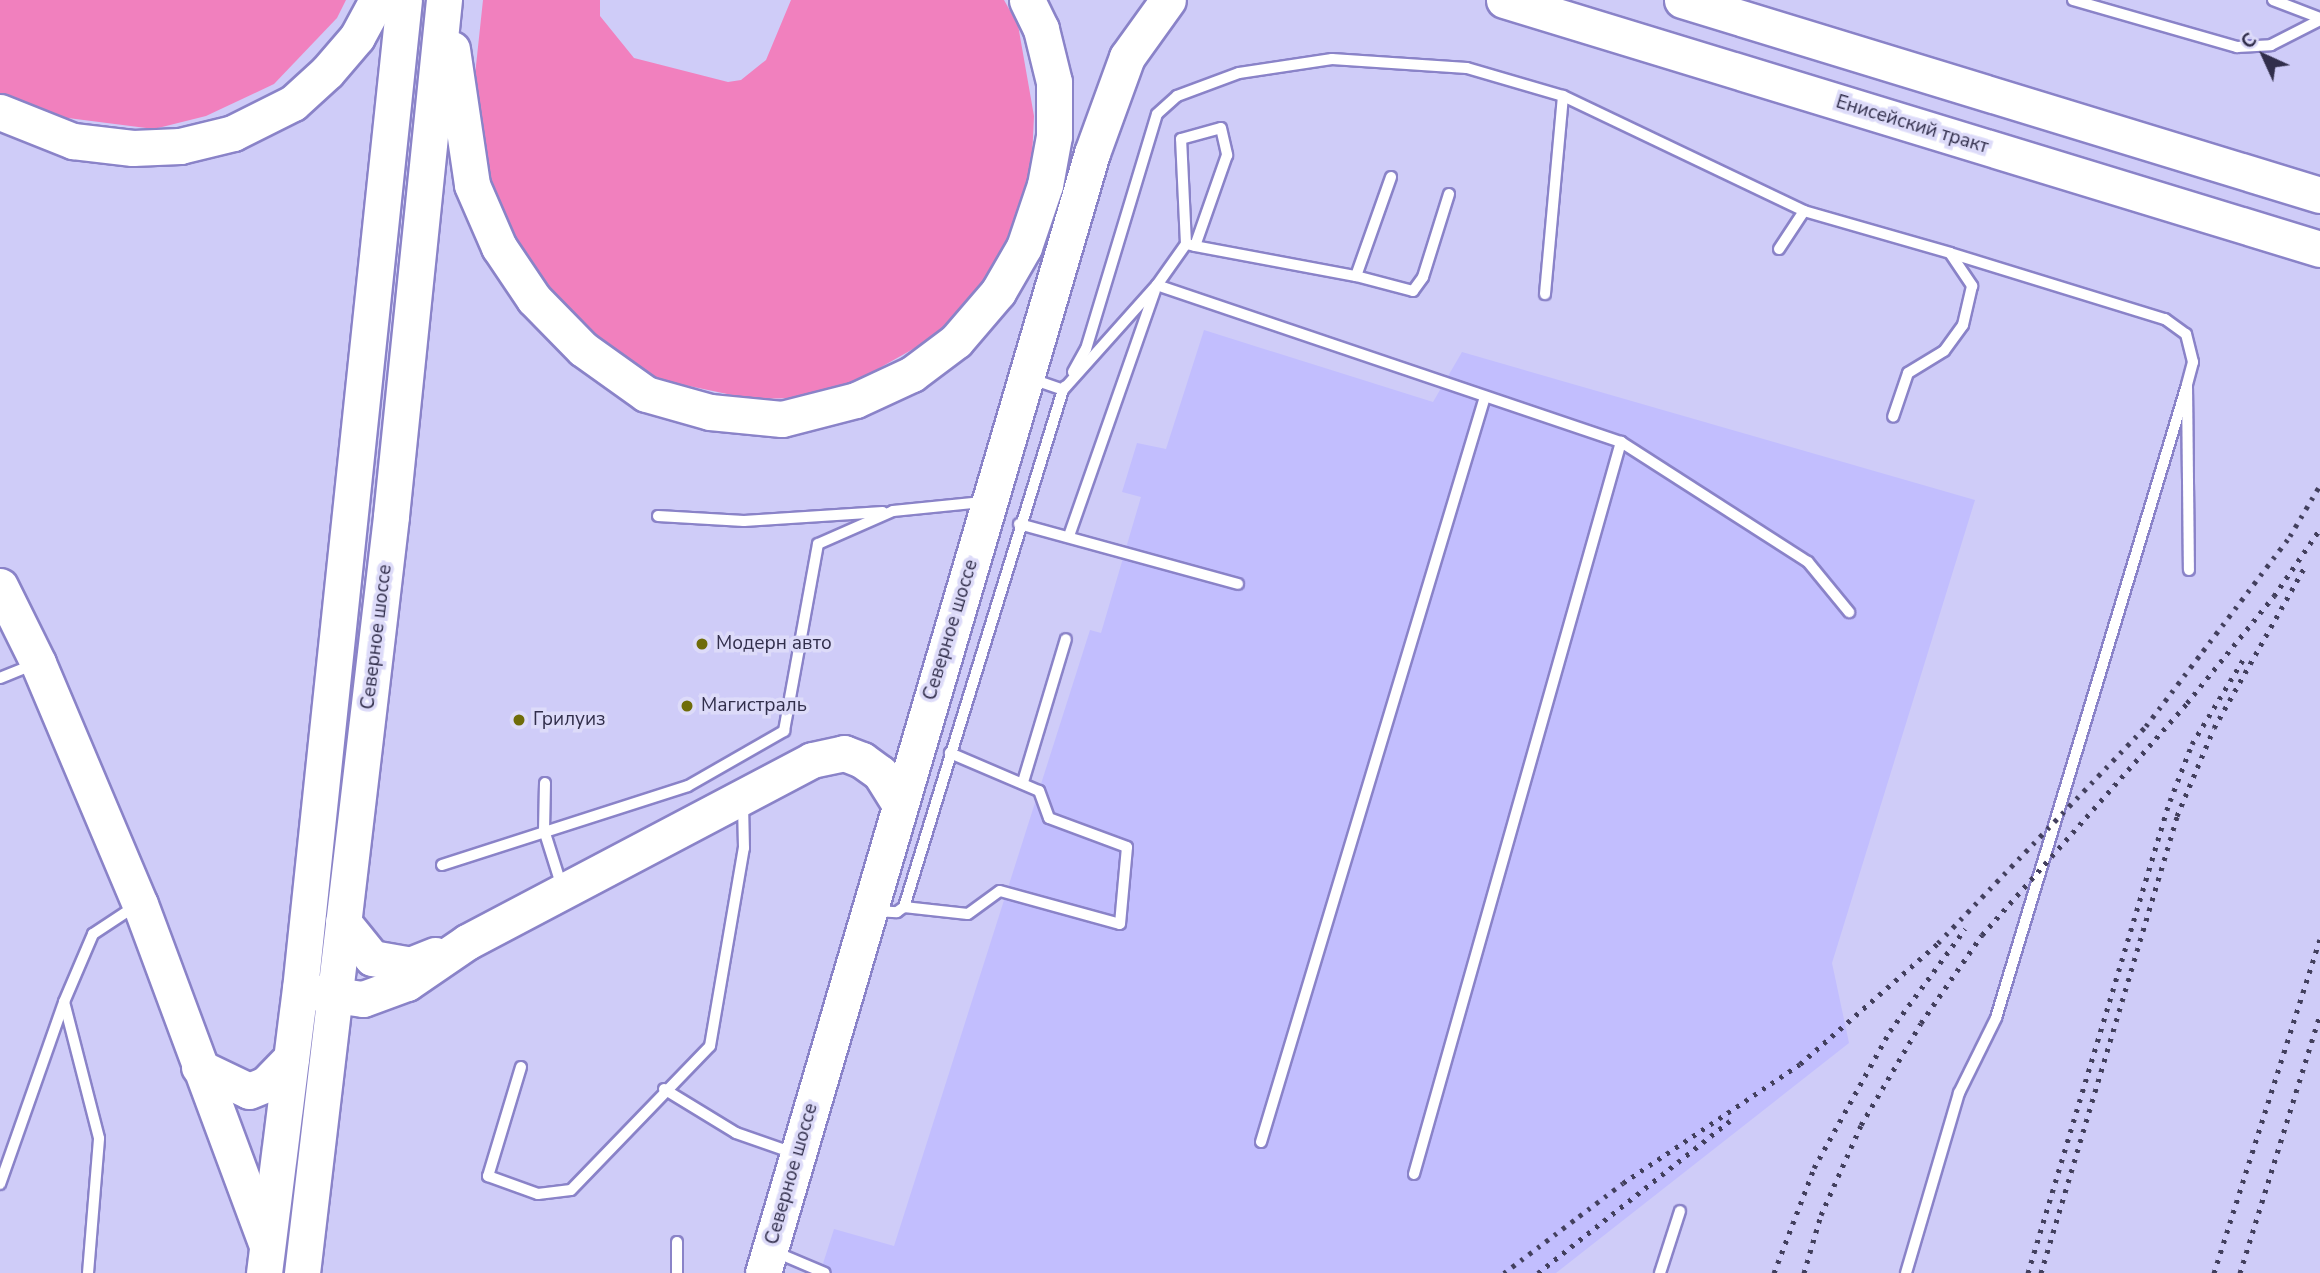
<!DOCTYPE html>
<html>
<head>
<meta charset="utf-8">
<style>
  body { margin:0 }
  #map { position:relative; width:2320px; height:1273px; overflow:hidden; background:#cfccf8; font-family:"Nunito Sans",sans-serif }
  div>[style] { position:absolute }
  .built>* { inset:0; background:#c2befe }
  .green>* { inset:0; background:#f180be }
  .roads { filter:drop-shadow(2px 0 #8a83c8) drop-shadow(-2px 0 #8a83c8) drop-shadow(0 2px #8a83c8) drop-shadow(0 -2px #8a83c8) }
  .lane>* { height:10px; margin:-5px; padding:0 5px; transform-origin:5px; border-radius:5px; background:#fff }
  .primary>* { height:35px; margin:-17.5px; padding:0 17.5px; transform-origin:17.5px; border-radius:17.5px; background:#fff }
  .rail>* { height:5px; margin-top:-2.5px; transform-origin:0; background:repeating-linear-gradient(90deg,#423f5d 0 3.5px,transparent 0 10.5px) }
  .dots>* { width:19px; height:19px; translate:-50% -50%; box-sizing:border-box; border:4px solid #dddbf9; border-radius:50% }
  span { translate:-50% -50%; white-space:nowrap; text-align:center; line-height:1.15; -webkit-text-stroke:7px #dddbf9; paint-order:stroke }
  .street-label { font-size:19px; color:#312e4b }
  .poi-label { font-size:19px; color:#312e4b }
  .left { translate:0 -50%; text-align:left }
  .north { position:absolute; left:2229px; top:21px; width:70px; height:70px; -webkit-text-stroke:5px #dddbf9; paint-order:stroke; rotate:315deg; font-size:19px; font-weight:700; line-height:28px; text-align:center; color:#312e4b }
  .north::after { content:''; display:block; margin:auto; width:24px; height:32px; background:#312e4b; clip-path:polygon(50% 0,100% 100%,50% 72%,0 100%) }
</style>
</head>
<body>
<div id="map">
  <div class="built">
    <div style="clip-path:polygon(1204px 330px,1433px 402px,1462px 352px,1975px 500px,1832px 963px,1849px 1043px,1556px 1273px,820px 1273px,834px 1229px,894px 1246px,1090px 630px,1101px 633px,1141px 497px,1122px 492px,1137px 443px,1166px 449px)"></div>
  </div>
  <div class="green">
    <div style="clip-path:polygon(0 0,346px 0,337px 18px,274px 84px,206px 116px,154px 129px,60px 117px,0 94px)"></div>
    <div style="clip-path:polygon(483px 0,600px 0,600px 16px,634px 58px,728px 82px,741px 80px,766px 60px,791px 0,1004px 0,1018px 25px,1034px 116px,1032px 158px,1020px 210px,999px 258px,970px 305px,936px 336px,853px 383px,798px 398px,751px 399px,651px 378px,562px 311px,497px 216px,476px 145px,475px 75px)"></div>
  </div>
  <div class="roads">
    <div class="lane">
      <div style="left:2073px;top:0;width:171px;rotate:16deg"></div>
      <div style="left:2237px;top:47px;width:34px;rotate:-3deg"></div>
      <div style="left:2271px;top:45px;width:55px;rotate:-27deg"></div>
      <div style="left:2273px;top:0;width:50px;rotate:21deg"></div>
      <div style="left:1563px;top:96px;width:267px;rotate:25.5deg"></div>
      <div style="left:1804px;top:211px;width:152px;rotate:16deg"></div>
      <div style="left:1950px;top:253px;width:40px;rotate:56deg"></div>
      <div style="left:1972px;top:286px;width:40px;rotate:103deg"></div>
      <div style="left:1963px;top:325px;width:32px;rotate:126deg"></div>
      <div style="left:1944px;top:351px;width:42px;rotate:148.6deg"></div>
      <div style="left:1908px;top:373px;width:46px;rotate:108.8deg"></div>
      <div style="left:1195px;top:246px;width:164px;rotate:10.6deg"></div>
      <div style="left:1356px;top:276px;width:105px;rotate:-70.5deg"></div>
      <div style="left:1779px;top:249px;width:45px;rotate:-56.7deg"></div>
      <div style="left:1950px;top:253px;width:225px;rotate:17.1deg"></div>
      <div style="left:2165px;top:319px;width:26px;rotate:36deg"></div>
      <div style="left:2186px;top:334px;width:29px;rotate:76deg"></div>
      <div style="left:2193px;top:362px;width:24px;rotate:105deg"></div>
      <div style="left:2187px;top:385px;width:185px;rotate:89.4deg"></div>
      <div style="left:1356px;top:276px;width:59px;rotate:14.7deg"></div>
      <div style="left:1413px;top:291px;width:17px;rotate:-54deg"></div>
      <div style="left:1423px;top:277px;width:87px;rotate:-72.6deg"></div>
      <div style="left:1157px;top:285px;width:490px;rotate:18.7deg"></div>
      <div style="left:1621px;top:442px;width:222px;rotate:32.7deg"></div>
      <div style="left:1808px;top:562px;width:65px;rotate:50.6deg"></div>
      <div style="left:1073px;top:372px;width:26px;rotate:-61deg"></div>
      <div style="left:1086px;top:349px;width:245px;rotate:-73.2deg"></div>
      <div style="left:1157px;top:114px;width:27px;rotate:-42deg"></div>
      <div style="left:1177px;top:96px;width:66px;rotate:-20.4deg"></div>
      <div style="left:1239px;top:73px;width:94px;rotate:-8.6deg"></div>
      <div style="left:1332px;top:59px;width:135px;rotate:3.8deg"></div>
      <div style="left:1467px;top:68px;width:100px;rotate:16.3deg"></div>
      <div style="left:1563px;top:96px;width:199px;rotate:95.2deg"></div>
      <div style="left:1029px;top:378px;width:36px;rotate:19deg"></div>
      <div style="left:1063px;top:390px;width:4px;rotate:-63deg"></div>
      <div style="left:658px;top:516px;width:86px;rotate:3.3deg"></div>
      <div style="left:744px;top:521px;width:139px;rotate:-3.7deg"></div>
      <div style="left:1019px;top:524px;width:227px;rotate:15.3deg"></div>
      <div style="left:1069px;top:536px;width:260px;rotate:-70.7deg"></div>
      <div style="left:0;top:678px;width:35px;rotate:-22deg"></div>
      <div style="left:1023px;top:782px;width:149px;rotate:-73.3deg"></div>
      <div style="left:545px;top:783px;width:47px;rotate:91.2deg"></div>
      <div style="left:544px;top:830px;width:60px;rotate:72.5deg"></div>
      <div style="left:442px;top:865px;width:258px;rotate:-17.8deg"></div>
      <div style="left:688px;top:786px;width:111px;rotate:-29.8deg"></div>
      <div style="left:784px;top:731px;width:190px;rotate:-79.7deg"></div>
      <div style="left:818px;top:544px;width:82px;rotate:-23.7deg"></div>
      <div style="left:893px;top:511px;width:90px;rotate:-5.7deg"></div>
      <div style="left:904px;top:907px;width:541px;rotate:-72.91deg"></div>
      <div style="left:1063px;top:390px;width:141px;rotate:-48.2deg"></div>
      <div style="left:1157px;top:285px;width:50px;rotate:-54.7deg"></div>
      <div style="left:1186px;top:244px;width:105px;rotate:-92.7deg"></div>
      <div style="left:1181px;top:139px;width:41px;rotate:-15.4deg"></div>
      <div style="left:1221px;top:128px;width:28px;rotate:77deg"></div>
      <div style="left:1227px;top:155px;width:96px;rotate:109.4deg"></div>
      <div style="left:1195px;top:246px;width:9px;rotate:-167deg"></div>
      <div style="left:875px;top:911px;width:22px;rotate:3deg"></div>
      <div style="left:897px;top:912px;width:9px;rotate:-36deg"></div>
      <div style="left:904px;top:907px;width:64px;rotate:6.2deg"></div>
      <div style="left:968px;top:914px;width:39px;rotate:-36deg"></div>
      <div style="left:1000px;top:891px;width:124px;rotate:15.4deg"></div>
      <div style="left:1120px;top:924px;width:77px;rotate:-84.8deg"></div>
      <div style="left:1127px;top:847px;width:83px;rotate:-159.6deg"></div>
      <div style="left:1049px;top:818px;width:29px;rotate:-110deg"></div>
      <div style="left:1039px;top:791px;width:97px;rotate:-156.9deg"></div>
      <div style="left:521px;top:1067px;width:114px;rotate:106.8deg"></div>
      <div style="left:488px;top:1176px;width:53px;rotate:19.8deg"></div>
      <div style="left:538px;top:1194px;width:33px;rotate:-7deg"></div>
      <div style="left:571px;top:1190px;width:200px;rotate:-46deg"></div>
      <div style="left:710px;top:1046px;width:201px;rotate:-80.3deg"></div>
      <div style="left:744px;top:848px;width:44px;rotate:-91.3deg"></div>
      <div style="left:664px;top:1089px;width:84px;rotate:31.4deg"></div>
      <div style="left:736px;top:1133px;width:60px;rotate:19.3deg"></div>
      <div style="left:1261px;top:1142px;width:778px;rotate:-73.27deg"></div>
      <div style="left:1414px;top:1174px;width:761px;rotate:-74.21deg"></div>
      <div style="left:0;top:1184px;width:193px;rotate:-70.6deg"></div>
      <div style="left:773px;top:1251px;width:56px;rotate:22.9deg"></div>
      <div style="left:88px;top:1273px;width:135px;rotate:-85.3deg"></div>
      <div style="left:99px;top:1138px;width:140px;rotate:-104.4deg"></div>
      <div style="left:64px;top:1002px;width:74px;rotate:-66.9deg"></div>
      <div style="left:93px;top:934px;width:49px;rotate:-33.4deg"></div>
      <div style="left:677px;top:1273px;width:31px;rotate:-90deg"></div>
      <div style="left:1660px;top:1273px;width:65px;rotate:-72.1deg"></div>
      <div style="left:1906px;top:1273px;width:188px;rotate:-73.6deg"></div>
      <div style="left:1959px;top:1093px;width:84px;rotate:-63.7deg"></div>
      <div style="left:1996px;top:1018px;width:661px;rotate:-73.21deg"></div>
    </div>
    <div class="primary">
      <div style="left:1504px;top:0;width:853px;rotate:16.97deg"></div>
      <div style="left:1682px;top:0;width:667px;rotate:17deg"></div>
      <div style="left:452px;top:49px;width:137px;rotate:81.6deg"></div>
      <div style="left:472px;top:185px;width:68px;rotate:66.5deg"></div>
      <div style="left:499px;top:247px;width:63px;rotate:56.1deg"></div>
      <div style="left:534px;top:299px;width:70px;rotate:45.6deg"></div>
      <div style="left:583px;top:349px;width:77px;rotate:35.5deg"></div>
      <div style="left:646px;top:394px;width:66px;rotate:15.7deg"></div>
      <div style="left:710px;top:412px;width:72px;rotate:5.6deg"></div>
      <div style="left:782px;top:419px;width:76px;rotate:-14.4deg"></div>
      <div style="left:856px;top:400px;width:62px;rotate:-24.9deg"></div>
      <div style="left:912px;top:374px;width:55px;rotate:-36.9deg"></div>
      <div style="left:956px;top:341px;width:65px;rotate:-49.4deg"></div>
      <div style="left:998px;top:292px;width:52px;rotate:-60deg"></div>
      <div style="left:1024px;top:247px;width:65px;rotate:-71.3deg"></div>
      <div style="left:1045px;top:185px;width:50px;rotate:-79.6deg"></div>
      <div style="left:1054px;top:136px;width:54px;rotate:-90deg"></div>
      <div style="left:1054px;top:82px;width:55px;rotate:-103.8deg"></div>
      <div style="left:1041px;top:29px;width:32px;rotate:-116deg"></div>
      <div style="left:0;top:112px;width:79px;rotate:21.7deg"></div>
      <div style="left:73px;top:141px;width:60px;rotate:6.7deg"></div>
      <div style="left:133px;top:148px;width:47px;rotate:-2.4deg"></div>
      <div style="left:180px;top:146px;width:55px;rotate:-13.8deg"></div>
      <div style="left:233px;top:133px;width:67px;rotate:-26.6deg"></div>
      <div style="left:293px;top:103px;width:46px;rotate:-42.4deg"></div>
      <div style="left:327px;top:72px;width:46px;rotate:-49.4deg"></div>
      <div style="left:357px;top:37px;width:42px;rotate:-61.6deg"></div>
      <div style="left:0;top:586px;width:86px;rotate:63.7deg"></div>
      <div style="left:38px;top:663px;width:262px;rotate:67.1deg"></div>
      <div style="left:140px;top:904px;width:362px;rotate:69.6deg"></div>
      <div style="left:343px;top:922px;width:46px;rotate:51.1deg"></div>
      <div style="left:372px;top:958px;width:39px;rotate:10deg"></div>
      <div style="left:410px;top:965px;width:27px;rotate:-22deg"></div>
      <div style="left:313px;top:992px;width:50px;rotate:8deg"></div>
      <div style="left:363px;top:999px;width:47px;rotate:-20deg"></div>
      <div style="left:407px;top:983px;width:73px;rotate:-34.3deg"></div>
      <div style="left:467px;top:942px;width:390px;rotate:-27.8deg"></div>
      <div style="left:812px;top:760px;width:33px;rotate:-12deg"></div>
      <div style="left:844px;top:753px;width:19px;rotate:21deg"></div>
      <div style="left:862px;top:760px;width:22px;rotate:36deg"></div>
      <div style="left:880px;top:773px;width:36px;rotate:58deg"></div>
      <div style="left:199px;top:1067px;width:55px;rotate:25.6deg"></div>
      <div style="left:249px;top:1091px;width:18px;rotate:-22deg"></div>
      <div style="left:266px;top:1084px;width:36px;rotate:-46deg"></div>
      <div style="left:264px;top:1273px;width:286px;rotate:-82.8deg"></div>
      <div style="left:300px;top:989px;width:994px;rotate:-84deg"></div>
      <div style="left:302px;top:1273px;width:762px;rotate:-83.29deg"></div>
      <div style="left:391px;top:516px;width:519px;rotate:-84.14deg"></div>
      <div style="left:763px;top:1273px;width:1167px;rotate:-73.63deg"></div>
      <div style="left:1092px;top:153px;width:102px;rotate:-70deg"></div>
      <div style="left:1127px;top:57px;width:70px;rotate:-54.3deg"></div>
    </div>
  </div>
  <div class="rail">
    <div style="left:1504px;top:1273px;width:149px;rotate:-37.1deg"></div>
    <div style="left:1623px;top:1183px;width:213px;rotate:-33.9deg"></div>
    <div style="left:1800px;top:1064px;width:184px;rotate:-41.2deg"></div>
    <div style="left:1938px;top:943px;width:301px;rotate:-46.2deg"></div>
    <div style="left:2146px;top:726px;width:238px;rotate:-52.8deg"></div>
    <div style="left:2290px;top:536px;width:59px;rotate:-59.5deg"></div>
    <div style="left:1538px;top:1273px;width:245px;rotate:-38.4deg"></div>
    <div style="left:1774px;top:1273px;width:112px;rotate:-69.1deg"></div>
    <div style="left:1814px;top:1168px;width:157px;rotate:-61deg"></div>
    <div style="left:1890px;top:1031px;width:127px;rotate:-53.7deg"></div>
    <div style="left:1804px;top:1273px;width:60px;rotate:-73.7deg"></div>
    <div style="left:1821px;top:1215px;width:98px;rotate:-66deg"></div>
    <div style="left:1861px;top:1125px;width:118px;rotate:-59.5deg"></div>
    <div style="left:1921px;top:1023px;width:107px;rotate:-55.3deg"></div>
    <div style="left:1982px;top:935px;width:310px;rotate:-48.5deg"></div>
    <div style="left:2187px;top:703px;width:138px;rotate:-50.9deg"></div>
    <div style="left:2274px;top:596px;width:81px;rotate:-55.5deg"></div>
    <div style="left:2028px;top:1273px;width:493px;rotate:-73.3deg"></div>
    <div style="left:2170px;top:801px;width:61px;rotate:-68.9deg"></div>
    <div style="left:2192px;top:744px;width:100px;rotate:-58.8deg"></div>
    <div style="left:2041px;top:1273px;width:477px;rotate:-73.4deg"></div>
    <div style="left:2177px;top:816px;width:95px;rotate:-67.2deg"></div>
    <div style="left:2214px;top:728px;width:184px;rotate:-60.6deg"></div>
    <div style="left:2214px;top:1273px;width:350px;rotate:-72.4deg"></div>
    <div style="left:2240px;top:1273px;width:270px;rotate:-72.8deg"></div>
  </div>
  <div class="dots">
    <div style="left:702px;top:644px;background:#6f6c09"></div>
    <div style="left:687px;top:706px;background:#6f6c09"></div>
    <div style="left:519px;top:720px;background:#6f6c09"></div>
  </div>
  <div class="street-label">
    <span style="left:1912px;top:125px;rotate:17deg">Енисейский тракт</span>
    <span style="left:951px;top:630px;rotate:-73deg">Северное шоссе</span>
    <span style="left:377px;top:637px;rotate:-83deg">Северное шоссе</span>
    <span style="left:792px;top:1174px;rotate:-74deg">Северное шоссе</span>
  </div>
  <div class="poi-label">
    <span class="left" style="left:716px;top:644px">Модерн авто</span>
    <span class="left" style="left:701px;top:706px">Магистраль</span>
    <span class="left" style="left:533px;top:720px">Грилуиз</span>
  </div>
  <div class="north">С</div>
</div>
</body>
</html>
